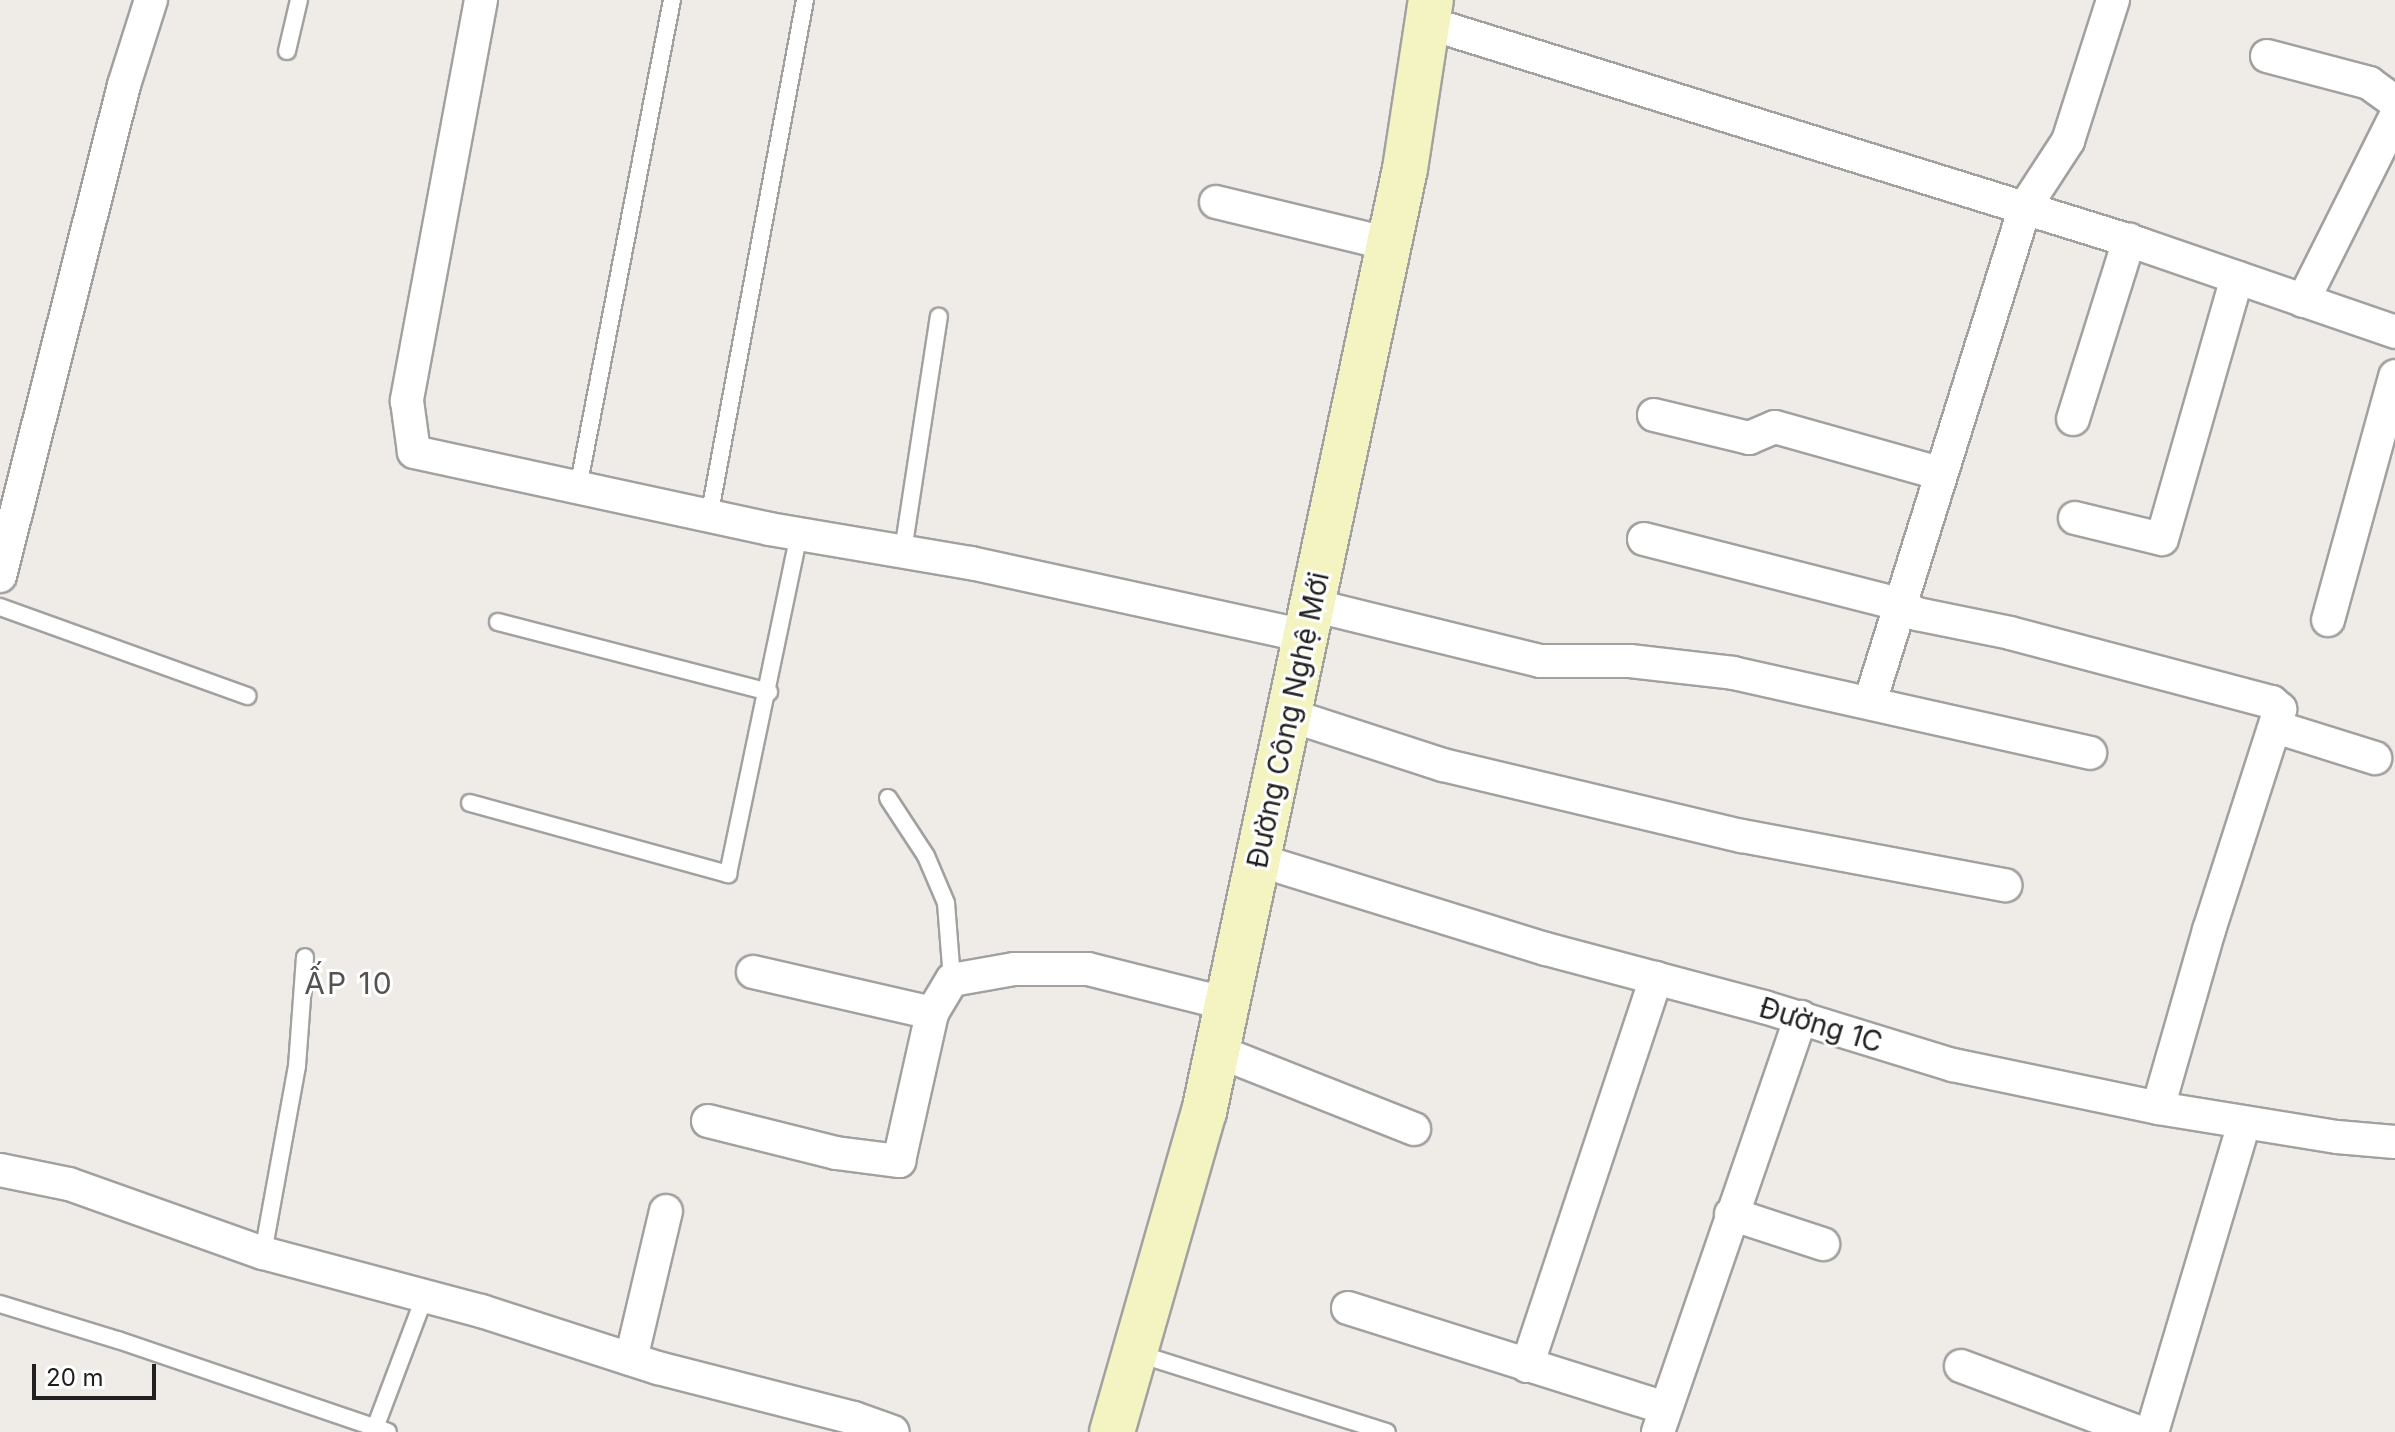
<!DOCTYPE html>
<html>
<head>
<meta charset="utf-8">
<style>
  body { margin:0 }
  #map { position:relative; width:2395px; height:1432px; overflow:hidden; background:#efece7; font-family:Inter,sans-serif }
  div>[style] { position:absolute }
  .roads { filter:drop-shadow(2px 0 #a1a1a1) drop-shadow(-2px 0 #a1a1a1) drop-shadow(0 2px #a1a1a1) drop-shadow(0 -2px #a1a1a1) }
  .lane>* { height:16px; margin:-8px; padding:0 8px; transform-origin:8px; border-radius:8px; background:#fff }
  .street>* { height:32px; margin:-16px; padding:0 16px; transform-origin:16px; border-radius:16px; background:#fff }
  .secondary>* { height:44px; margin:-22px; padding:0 22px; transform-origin:22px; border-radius:22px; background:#f3f4c1 }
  span { translate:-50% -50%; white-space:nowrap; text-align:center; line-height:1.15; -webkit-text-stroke:6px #fff; paint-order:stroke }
  .street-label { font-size:28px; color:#202020 }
  .neighbourhood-label { font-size:30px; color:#535353; letter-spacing:2px }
  .scale { position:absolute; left:32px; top:1364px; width:124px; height:36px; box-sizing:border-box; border:4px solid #202020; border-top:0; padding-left:10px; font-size:24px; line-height:28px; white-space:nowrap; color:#202020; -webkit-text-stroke:6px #fff; paint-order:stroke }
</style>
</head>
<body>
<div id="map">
  <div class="roads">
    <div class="lane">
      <div style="left:287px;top:51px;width:52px;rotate:-76.8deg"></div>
      <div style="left:578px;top:488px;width:497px;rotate:-79.1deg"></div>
      <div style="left:709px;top:517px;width:526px;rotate:-79.48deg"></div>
      <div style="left:903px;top:551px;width:237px;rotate:-81.3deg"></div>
      <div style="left:0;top:607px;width:263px;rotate:19.8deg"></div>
      <div style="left:498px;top:622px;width:280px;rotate:14.5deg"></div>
      <div style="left:888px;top:798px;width:69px;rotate:56.8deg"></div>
      <div style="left:926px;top:856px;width:51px;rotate:66.9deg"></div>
      <div style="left:946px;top:903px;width:77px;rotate:85.5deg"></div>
      <div style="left:470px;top:803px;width:268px;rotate:15.4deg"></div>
      <div style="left:728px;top:874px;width:346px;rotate:-78.2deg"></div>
      <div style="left:263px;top:1253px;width:190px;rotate:-79.7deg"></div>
      <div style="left:297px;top:1066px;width:109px;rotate:-85.8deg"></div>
      <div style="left:0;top:1304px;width:123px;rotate:17deg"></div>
      <div style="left:118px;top:1340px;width:285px;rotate:18.8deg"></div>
      <div style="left:1136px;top:1353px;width:263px;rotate:17.5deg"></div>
      <div style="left:375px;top:1428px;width:141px;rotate:-69.3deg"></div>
    </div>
    <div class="street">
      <div style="left:481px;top:0;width:408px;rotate:100.5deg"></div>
      <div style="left:407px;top:401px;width:51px;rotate:82.2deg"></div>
      <div style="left:414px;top:452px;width:363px;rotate:12.2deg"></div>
      <div style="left:769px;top:529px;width:205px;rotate:9.6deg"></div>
      <div style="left:971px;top:563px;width:342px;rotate:12.3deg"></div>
      <div style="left:1428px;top:23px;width:746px;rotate:17.24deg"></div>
      <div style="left:2140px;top:244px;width:270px;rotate:19deg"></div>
      <div style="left:2267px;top:56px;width:106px;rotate:14.8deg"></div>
      <div style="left:2369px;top:83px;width:32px;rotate:36deg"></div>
      <div style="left:1216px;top:202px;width:178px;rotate:13.6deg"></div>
      <div style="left:2303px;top:301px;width:206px;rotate:-63.4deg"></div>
      <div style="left:1654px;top:415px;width:98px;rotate:13.6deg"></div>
      <div style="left:1749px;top:438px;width:28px;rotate:-23deg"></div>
      <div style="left:1775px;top:427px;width:170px;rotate:15.7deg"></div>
      <div style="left:2073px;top:419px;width:188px;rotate:-72.6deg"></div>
      <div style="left:2075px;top:518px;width:89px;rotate:13.6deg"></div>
      <div style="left:2162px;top:539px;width:272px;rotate:-74deg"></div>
      <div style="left:1644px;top:539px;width:263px;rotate:14.3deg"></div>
      <div style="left:1899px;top:604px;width:21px;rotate:29deg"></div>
      <div style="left:1917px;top:614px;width:95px;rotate:11.5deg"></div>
      <div style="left:2010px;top:633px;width:271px;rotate:14.8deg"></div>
      <div style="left:2272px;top:702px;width:11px;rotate:41deg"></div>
      <div style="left:2280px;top:709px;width:232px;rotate:107.8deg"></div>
      <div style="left:2209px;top:930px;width:185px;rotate:106deg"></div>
      <div style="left:0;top:576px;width:506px;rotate:-75.83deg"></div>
      <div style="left:124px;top:85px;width:89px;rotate:-72.4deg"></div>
      <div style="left:1312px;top:605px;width:235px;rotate:13.8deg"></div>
      <div style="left:1540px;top:661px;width:90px"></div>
      <div style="left:1630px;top:661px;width:104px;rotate:6.6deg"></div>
      <div style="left:1733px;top:673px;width:366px;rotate:12.6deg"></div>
      <div style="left:2328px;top:620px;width:253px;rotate:-74.6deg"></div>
      <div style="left:1870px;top:702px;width:519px;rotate:-72.61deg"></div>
      <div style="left:2025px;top:207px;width:79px;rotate:-56.9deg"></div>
      <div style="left:2068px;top:141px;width:148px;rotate:-72.3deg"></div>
      <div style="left:1289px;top:715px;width:162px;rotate:18deg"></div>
      <div style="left:1443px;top:765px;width:307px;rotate:13.4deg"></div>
      <div style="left:1742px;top:836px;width:268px;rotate:10.6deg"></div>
      <div style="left:2276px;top:727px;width:104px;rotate:17.4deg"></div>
      <div style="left:1258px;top:860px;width:301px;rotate:17.2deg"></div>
      <div style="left:1546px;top:949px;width:226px;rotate:14.9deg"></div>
      <div style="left:1764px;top:1007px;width:198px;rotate:17.1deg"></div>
      <div style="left:1953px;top:1065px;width:209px;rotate:11.8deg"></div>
      <div style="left:2158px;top:1108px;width:181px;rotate:9.2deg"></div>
      <div style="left:2337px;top:1137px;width:58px;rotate:4.9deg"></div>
      <div style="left:753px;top:972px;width:184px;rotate:12.9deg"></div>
      <div style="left:1217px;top:1051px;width:212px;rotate:21.6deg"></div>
      <div style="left:708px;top:1121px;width:132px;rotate:14deg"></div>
      <div style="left:836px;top:1153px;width:64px;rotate:7.2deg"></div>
      <div style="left:899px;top:1161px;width:152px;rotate:-77.4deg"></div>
      <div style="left:932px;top:1013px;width:39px;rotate:-59deg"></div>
      <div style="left:952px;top:980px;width:63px;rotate:-10.1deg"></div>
      <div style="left:1014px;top:969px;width:74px"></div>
      <div style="left:1088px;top:969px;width:143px;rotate:14.1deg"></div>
      <div style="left:0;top:1170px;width:70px;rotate:11.5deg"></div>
      <div style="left:69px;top:1184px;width:206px;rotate:19.6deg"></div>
      <div style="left:263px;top:1253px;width:226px;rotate:14.9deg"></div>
      <div style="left:481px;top:1311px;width:186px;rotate:17.9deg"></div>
      <div style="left:658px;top:1368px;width:202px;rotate:14.3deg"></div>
      <div style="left:854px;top:1418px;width:41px;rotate:19.7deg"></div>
      <div style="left:1731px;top:1214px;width:97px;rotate:18.1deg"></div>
      <div style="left:1348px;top:1308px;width:332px;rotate:17.5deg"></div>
      <div style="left:631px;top:1359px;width:152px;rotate:-76.7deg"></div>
      <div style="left:1527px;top:1366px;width:409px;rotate:-71.6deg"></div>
      <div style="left:1961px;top:1366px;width:189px;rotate:20.4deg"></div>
      <div style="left:1658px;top:1432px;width:439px;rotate:-71deg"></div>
      <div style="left:2152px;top:1432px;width:322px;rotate:-73.4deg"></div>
    </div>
    <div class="secondary">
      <div style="left:1112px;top:1432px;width:333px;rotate:-74deg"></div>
      <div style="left:1204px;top:1112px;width:964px;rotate:-77.97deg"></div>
      <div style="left:1405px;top:169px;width:171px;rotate:-81.3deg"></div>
    </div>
  </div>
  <div class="street-label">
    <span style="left:1288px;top:720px;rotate:-78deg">Đường Công Nghệ Mới</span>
    <span style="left:1821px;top:1025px;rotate:17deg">Đường 1C</span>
  </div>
  <div class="neighbourhood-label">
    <span style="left:349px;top:983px">ẤP 10</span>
  </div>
  <div class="scale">20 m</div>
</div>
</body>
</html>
